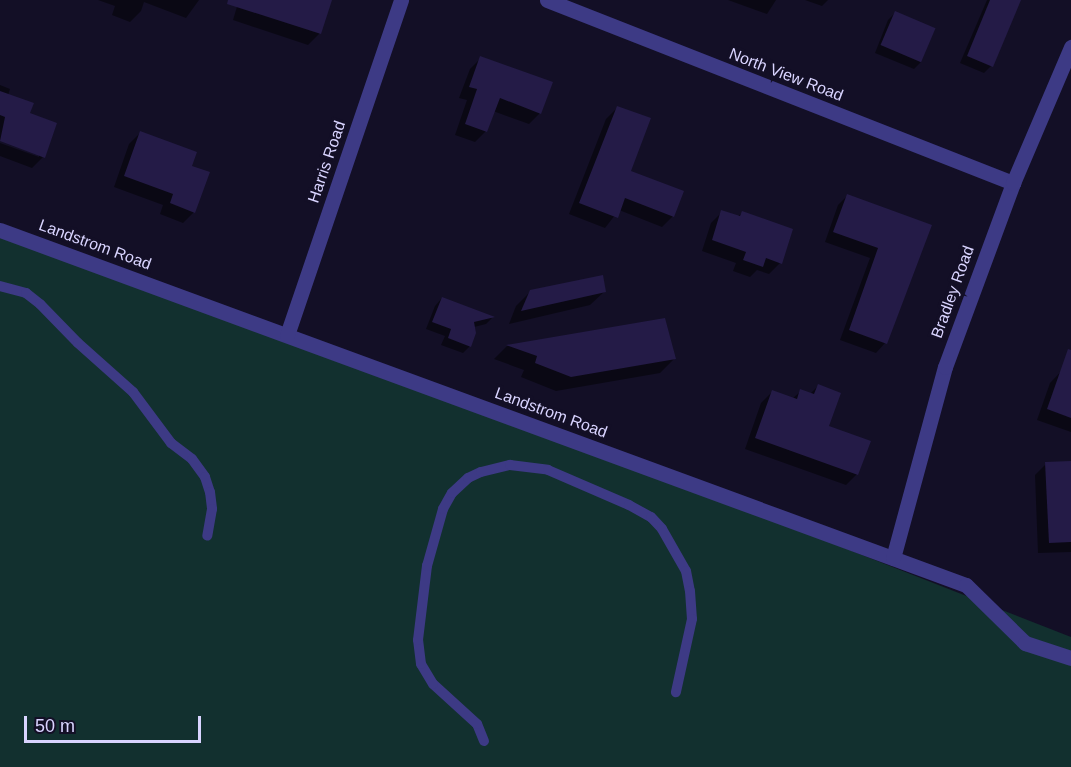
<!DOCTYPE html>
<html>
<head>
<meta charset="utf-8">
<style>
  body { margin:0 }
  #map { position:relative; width:1071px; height:767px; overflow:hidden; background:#130f26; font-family:Arial,sans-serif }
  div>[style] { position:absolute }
  .green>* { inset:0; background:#12302f }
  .shadow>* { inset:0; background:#0007 }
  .building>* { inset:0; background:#241b47; transform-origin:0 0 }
  .service>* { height:10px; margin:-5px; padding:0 5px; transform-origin:5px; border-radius:5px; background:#3d3a85 }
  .minor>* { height:15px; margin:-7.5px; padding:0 7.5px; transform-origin:7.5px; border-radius:7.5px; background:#3d3a85 }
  span { translate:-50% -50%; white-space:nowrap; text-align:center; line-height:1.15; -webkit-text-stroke:6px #130f26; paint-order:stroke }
  .street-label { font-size:16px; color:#d9d4ff }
  .scale { position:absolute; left:24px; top:716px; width:177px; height:27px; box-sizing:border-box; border:3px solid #d9d4ff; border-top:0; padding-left:8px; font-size:18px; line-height:21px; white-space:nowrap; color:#d9d4ff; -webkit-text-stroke:4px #130f26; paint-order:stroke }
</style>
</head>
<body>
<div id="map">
  <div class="green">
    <div style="clip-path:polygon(0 231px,824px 540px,1071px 637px,1071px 767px,0 767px)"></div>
  </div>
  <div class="shadow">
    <div style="clip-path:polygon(98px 0,199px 0,186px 18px,144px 2px,141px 11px,130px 22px,112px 15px,115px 6px)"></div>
    <div style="clip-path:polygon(239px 0,327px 0,330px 1px,319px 34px,308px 45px,233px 20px)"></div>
    <div style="clip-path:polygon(728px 0,776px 0,767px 14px)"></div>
    <div style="clip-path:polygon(805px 0,828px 0,822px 6px)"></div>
    <div style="clip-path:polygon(987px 0,1018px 0,991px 66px,984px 73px,960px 63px)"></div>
    <div style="clip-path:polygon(895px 13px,921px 62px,914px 69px,875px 53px,888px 20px)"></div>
    <div style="clip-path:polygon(481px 58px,540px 113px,529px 124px,493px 111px,486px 131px,475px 142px,455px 135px,467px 100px,459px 98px,470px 69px)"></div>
    <div style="clip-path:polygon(0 85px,10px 89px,8px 95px,28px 114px,43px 157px,32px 168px,0 156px,0 143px,39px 157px,39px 154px,0 140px)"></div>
    <div style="clip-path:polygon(617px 108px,629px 172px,673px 216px,662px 227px,619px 210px,605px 228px,569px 214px,606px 119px)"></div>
    <div style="clip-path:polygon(140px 133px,190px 167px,194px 212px,183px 223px,160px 214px,163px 205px,114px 187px,129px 144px)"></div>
    <div style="clip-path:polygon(847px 196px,930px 226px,885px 343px,876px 353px,840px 340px,870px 258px,825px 242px,838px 205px)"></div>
    <div style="clip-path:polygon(722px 212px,737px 217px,742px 213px,780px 263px,769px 274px,757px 270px,750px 277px,733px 271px,736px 263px,702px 251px,711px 223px)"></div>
    <div style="clip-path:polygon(531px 291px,605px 291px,590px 305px,509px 324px,516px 306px)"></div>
    <div style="clip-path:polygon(442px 298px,492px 318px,486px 324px,474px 327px,470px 346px,463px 353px,441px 345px,445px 336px,426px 329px,435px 306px)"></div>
    <div style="clip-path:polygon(664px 320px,674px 359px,660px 373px,556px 391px,521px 377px,524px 370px,494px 359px,507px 346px)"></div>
    <div style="clip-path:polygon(1071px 361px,1071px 432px,1037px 420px,1050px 383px)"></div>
    <div style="clip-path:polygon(818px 386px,827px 427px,857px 474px,846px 485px,745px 449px,761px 403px,772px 392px,792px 399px,801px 391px,810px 394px)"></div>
    <div style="clip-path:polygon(1071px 463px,1071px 552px,1038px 553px,1035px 475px,1046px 464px)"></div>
  </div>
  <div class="building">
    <div style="clip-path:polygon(228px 0,332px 0,321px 34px,227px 4px)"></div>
    <div style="clip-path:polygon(990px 0,1021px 0,993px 67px,967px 56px)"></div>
    <div style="left:895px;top:11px;width:44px;height:37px;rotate:23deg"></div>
    <div style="clip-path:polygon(480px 56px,553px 82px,541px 114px,500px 98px,487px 132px,465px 124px,477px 89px,469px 87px)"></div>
    <div style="clip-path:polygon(0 91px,34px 103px,30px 113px,57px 123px,45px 158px,0 141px,5px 117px,0 115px)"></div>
    <div style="clip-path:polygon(617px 106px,651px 118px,631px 171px,684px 191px,674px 217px,625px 198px,618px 218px,579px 203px)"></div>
    <div style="clip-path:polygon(140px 131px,197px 152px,192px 166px,210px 172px,195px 213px,170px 203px,173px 194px,124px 176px)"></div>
    <div style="clip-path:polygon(847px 194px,932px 225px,887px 344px,849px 330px,878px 248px,833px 232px)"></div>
    <div style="clip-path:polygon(721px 210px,740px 216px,742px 211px,793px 229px,782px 264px,766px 258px,763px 267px,743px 260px,746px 252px,712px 240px)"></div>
    <div style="clip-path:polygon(603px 275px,606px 292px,521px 311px,530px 290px)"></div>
    <div style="clip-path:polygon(442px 297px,495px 317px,474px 322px,476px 333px,471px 347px,448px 338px,451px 329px,432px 322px)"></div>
    <div style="clip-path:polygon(665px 318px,676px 359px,571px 377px,535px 363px,537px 356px,506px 345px)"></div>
    <div style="clip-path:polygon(1068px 349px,1071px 350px,1071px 418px,1047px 409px)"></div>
    <div style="clip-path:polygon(818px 384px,841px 393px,829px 426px,871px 441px,858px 475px,755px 438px,772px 390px,797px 399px,800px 389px,814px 394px)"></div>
    <div style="clip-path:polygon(1071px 461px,1071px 542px,1049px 543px,1045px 462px)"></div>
  </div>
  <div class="service">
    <div style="left:0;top:286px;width:27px;rotate:15deg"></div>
    <div style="left:26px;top:293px;width:18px;rotate:38deg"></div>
    <div style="left:40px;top:304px;width:54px;rotate:45.7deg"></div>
    <div style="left:78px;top:343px;width:74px;rotate:41.7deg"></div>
    <div style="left:133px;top:392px;width:64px;rotate:53.3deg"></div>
    <div style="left:171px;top:443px;width:26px;rotate:37deg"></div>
    <div style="left:192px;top:459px;width:22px;rotate:54deg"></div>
    <div style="left:205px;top:477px;width:16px;rotate:72deg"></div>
    <div style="left:210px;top:492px;width:17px;rotate:83deg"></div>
    <div style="left:212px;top:509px;width:27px;rotate:100deg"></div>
    <div style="left:484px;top:741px;width:18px;rotate:-112deg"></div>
    <div style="left:477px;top:724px;width:59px;rotate:-137.7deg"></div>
    <div style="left:433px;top:684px;width:23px;rotate:-121deg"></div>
    <div style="left:421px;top:664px;width:24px;rotate:-97deg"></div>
    <div style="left:418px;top:640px;width:75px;rotate:-83.1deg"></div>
    <div style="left:427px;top:566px;width:59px;rotate:-74.3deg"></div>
    <div style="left:443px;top:509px;width:18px;rotate:-61deg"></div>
    <div style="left:452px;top:493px;width:22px;rotate:-43deg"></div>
    <div style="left:468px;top:478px;width:14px;rotate:-25deg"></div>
    <div style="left:481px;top:472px;width:30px;rotate:-14deg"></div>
    <div style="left:510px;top:465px;width:38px;rotate:7deg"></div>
    <div style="left:548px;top:470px;width:88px;rotate:23.4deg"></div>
    <div style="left:629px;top:505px;width:25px;rotate:29deg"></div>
    <div style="left:651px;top:517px;width:16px;rotate:47deg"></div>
    <div style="left:662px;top:529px;width:48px;rotate:60.3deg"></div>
    <div style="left:686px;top:571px;width:20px;rotate:79deg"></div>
    <div style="left:690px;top:591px;width:28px;rotate:86deg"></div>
    <div style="left:692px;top:619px;width:75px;rotate:102.4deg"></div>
  </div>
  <div class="minor">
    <div style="left:547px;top:0;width:501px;rotate:21.44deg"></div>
    <div style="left:0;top:230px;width:1029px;rotate:20.18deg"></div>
    <div style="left:966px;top:585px;width:83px;rotate:44.5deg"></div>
    <div style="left:1025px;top:643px;width:48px;rotate:18.1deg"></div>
    <div style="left:287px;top:335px;width:354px;rotate:-71.2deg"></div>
    <div style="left:893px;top:558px;width:198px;rotate:-74.8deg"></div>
    <div style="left:945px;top:367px;width:196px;rotate:-69.7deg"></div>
    <div style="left:1013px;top:183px;width:148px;rotate:-66.9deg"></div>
  </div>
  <div class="street-label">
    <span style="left:786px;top:75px;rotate:21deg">North View Road</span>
    <span style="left:327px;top:162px;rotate:-71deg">Harris Road</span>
    <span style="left:95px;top:245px;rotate:20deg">Landstrom Road</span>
    <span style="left:953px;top:292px;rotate:-70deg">Bradley Road</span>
    <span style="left:551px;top:413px;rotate:20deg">Landstrom Road</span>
  </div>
  <div class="scale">50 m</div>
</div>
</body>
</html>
